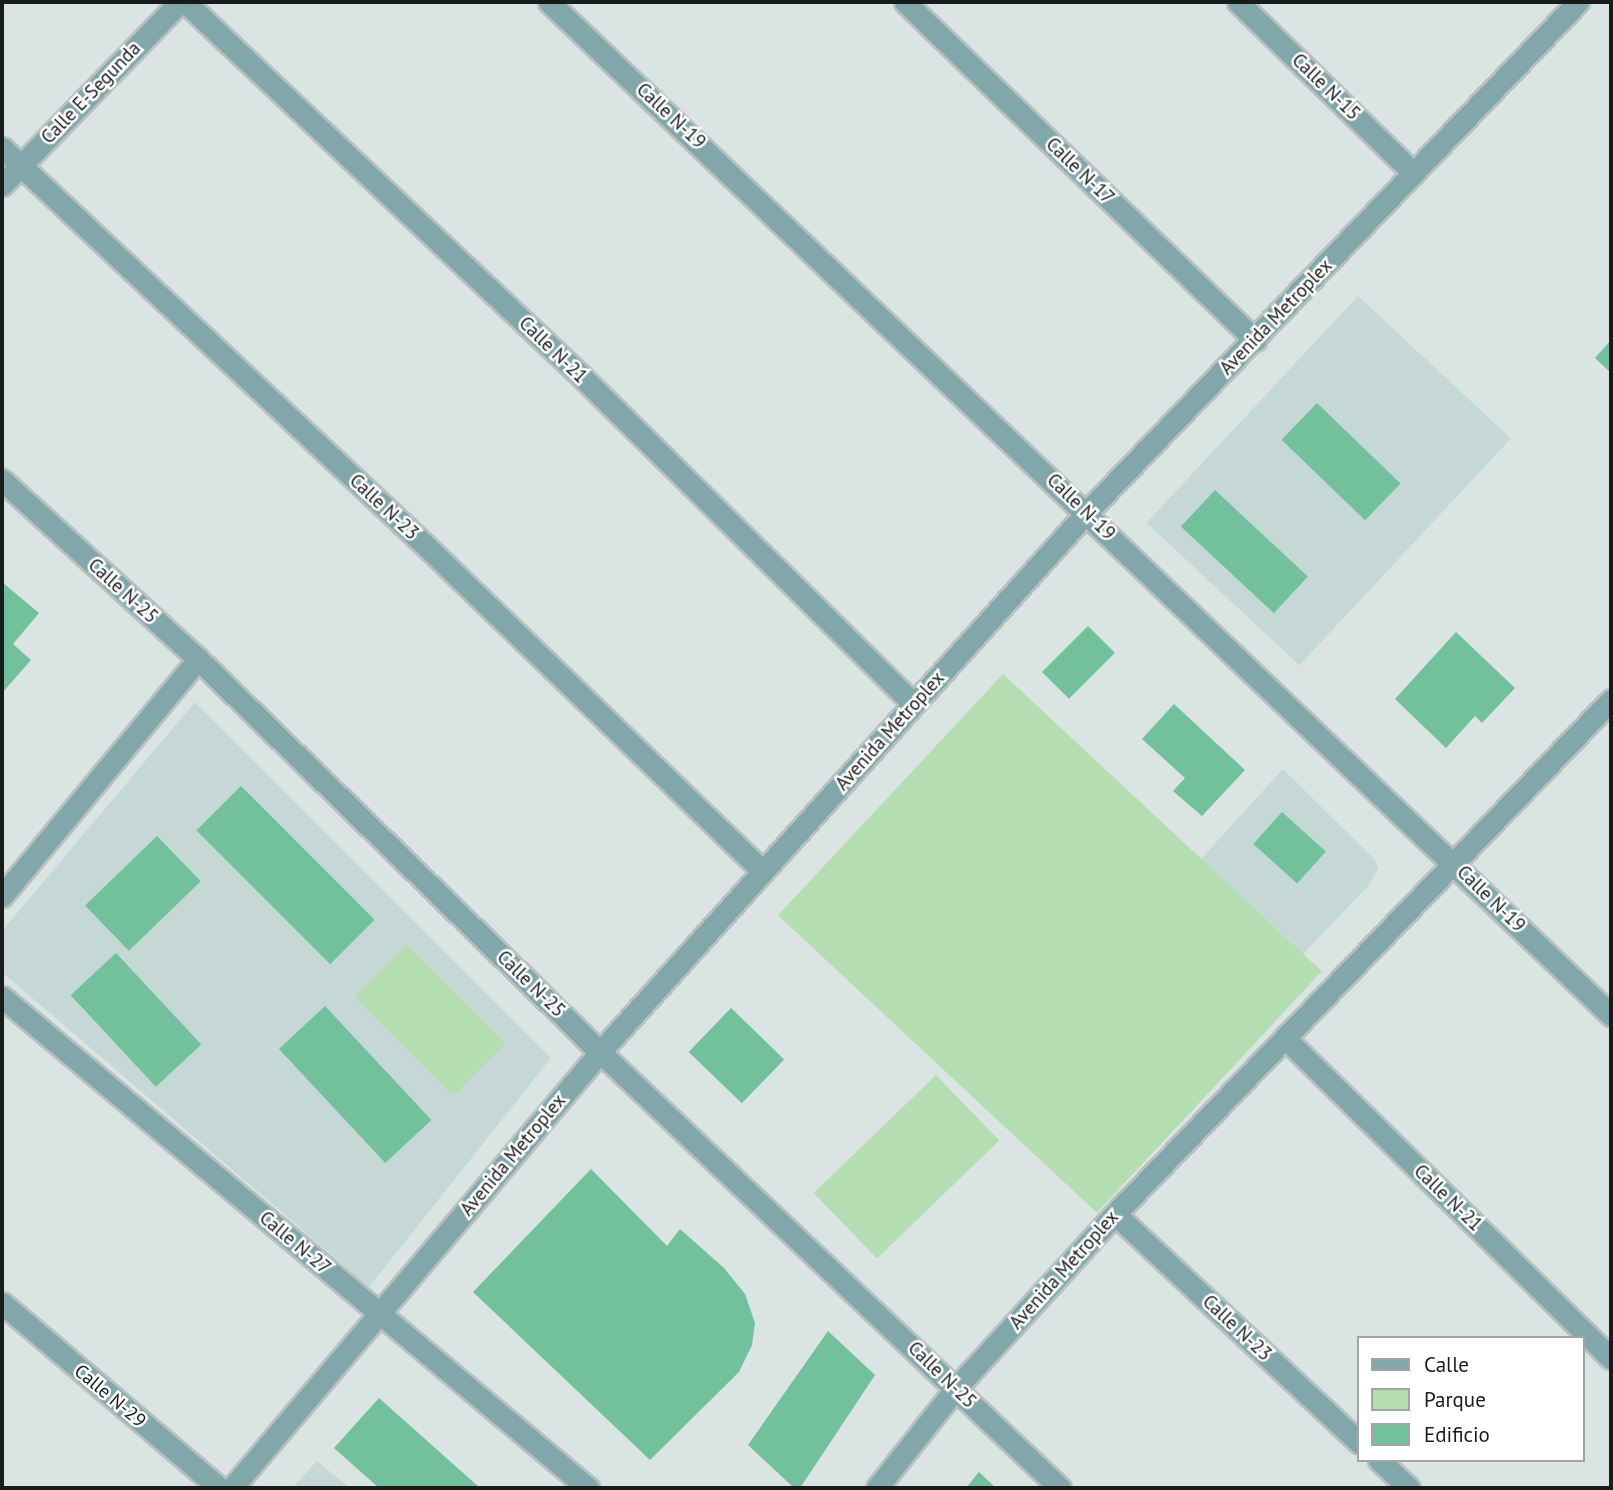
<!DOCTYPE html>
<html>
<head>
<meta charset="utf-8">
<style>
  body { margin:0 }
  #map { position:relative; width:1613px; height:1490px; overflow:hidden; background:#dae4e3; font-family:"PT Sans",sans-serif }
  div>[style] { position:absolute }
  .built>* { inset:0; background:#c5d8d5; transform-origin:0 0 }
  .green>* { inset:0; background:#b4deb2; transform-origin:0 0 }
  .building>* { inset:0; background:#73c09d; transform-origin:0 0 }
  .roads { filter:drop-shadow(2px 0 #b7c0bf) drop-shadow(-2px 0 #b7c0bf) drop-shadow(0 2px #b7c0bf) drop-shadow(0 -2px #b7c0bf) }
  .minor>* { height:21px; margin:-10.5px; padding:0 10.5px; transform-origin:10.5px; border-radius:10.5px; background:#81a7ab }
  span { translate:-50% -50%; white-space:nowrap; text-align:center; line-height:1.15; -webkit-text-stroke:5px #fff; paint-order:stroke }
  .street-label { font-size:19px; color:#181c1b }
  .frame { position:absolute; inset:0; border:4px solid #181c1b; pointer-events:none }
  .legend { position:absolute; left:1357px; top:1336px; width:228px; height:126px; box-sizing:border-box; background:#fff; border:2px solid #a3a4a4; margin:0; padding:9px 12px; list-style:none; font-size:21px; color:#181c1b }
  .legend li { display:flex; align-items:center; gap:14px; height:35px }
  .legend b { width:35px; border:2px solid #a3a4a4 }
</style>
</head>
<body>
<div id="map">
  <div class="built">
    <div style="left:1358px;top:296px;width:209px;height:310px;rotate:43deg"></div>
    <div style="clip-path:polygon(195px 702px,551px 1058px,369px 1287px,2px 972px,2px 931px)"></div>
    <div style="clip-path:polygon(1283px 769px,1375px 860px,1378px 868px,1370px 884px,1303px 954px,1201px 859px)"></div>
    <div style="clip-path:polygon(317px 1461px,350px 1488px,292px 1488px)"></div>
  </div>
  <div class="green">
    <div style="left:1003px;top:674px;width:436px;height:330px;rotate:43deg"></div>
    <div style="left:407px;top:945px;width:139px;height:74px;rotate:45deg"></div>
    <div style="left:936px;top:1075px;width:91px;height:170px;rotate:46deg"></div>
  </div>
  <div class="building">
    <div style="clip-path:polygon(1611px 340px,1611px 373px,1595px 358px)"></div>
    <div style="left:1317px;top:403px;width:116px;height:51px;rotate:44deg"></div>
    <div style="left:1215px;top:490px;width:127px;height:50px;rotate:43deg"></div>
    <div style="clip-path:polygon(2px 582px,39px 613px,13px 644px,31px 660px,2px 693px)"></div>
    <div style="left:1088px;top:626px;width:38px;height:65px;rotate:45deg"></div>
    <div style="clip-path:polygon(1456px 632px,1515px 688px,1482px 723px,1475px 716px,1446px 748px,1395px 699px)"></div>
    <div style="clip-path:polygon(1174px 704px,1245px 770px,1202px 816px,1173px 791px,1185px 778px,1142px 739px)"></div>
    <div style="left:241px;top:786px;width:189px;height:63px;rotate:45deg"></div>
    <div style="left:1282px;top:812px;width:59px;height:43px;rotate:42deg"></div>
    <div style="left:157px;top:836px;width:63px;height:100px;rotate:46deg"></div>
    <div style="left:116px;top:953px;width:125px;height:62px;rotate:47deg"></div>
    <div style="left:325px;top:1006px;width:156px;height:63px;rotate:47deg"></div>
    <div style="left:731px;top:1008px;width:74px;height:61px;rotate:44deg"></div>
    <div style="clip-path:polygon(591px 1169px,667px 1246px,680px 1229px,724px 1268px,745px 1294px,755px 1323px,752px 1345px,739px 1372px,650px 1460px,473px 1292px)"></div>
    <div style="clip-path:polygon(828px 1331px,875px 1375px,800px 1488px,794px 1488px,748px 1445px)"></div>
    <div style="clip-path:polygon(379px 1398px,480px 1488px,379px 1488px,334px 1448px)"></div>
    <div style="clip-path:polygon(979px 1472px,996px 1488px,966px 1488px)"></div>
  </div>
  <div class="roads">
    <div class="minor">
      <div style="left:185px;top:2px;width:545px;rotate:43.36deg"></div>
      <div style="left:581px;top:376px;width:467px;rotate:44.6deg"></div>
      <div style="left:549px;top:2px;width:1468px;rotate:43.65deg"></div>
      <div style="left:905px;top:2px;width:487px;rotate:44deg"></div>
      <div style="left:1238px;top:2px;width:245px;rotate:44.3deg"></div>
      <div style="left:2px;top:148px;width:582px;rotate:43.19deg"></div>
      <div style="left:426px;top:546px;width:468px;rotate:44deg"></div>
      <div style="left:2px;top:185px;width:255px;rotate:-45.8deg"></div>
      <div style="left:2px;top:480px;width:265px;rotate:42.4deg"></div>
      <div style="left:198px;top:659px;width:562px;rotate:44.35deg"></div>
      <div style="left:600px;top:1052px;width:634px;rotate:43.47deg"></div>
      <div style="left:2px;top:896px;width:308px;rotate:-50.4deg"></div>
      <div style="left:2px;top:997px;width:765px;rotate:39.96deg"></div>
      <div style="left:1285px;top:1038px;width:457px;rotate:44.5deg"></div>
      <div style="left:1115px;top:1214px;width:334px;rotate:43.1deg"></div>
      <div style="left:2px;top:1303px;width:285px;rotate:40.4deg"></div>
      <div style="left:1379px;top:1460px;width:41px;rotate:43deg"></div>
      <div style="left:232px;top:1488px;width:571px;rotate:-49.83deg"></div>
      <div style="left:600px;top:1052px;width:727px;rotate:-47.95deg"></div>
      <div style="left:1087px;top:512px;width:708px;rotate:-46.09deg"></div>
      <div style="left:877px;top:1488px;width:127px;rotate:-51.7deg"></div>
      <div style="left:956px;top:1388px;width:236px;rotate:-47.6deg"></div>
      <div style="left:1115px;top:1214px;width:714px;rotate:-46.02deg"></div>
    </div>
  </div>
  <div class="street-label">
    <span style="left:1326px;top:87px;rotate:44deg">Calle N-15</span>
    <span style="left:91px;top:93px;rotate:-46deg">Calle E-Segunda</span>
    <span style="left:671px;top:116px;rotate:43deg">Calle N-19</span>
    <span style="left:1080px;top:171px;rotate:44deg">Calle N-17</span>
    <span style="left:1276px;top:317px;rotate:-46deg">Avenida Metroplex</span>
    <span style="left:553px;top:350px;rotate:44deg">Calle N-21</span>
    <span style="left:384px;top:507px;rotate:43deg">Calle N-23</span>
    <span style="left:1081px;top:507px;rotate:44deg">Calle N-19</span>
    <span style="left:123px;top:591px;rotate:42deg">Calle N-25</span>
    <span style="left:890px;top:731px;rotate:-48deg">Avenida Metroplex</span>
    <span style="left:1491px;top:899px;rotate:44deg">Calle N-19</span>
    <span style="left:531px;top:984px;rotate:44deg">Calle N-25</span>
    <span style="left:513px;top:1155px;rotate:-50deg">Avenida Metroplex</span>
    <span style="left:1448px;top:1198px;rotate:44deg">Calle N-21</span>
    <span style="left:295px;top:1243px;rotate:40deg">Calle N-27</span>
    <span style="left:1064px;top:1270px;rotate:-48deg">Avenida Metroplex</span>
    <span style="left:1237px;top:1328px;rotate:43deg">Calle N-23</span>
    <span style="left:942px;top:1375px;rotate:44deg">Calle N-25</span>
    <span style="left:110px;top:1396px;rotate:40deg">Calle N-29</span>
  </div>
  <div class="frame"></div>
  <ul class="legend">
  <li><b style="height:9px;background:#81a7ab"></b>Calle</li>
  <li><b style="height:19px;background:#b4deb2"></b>Parque</li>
  <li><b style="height:19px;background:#73c09d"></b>Edificio</li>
  </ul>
</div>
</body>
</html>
